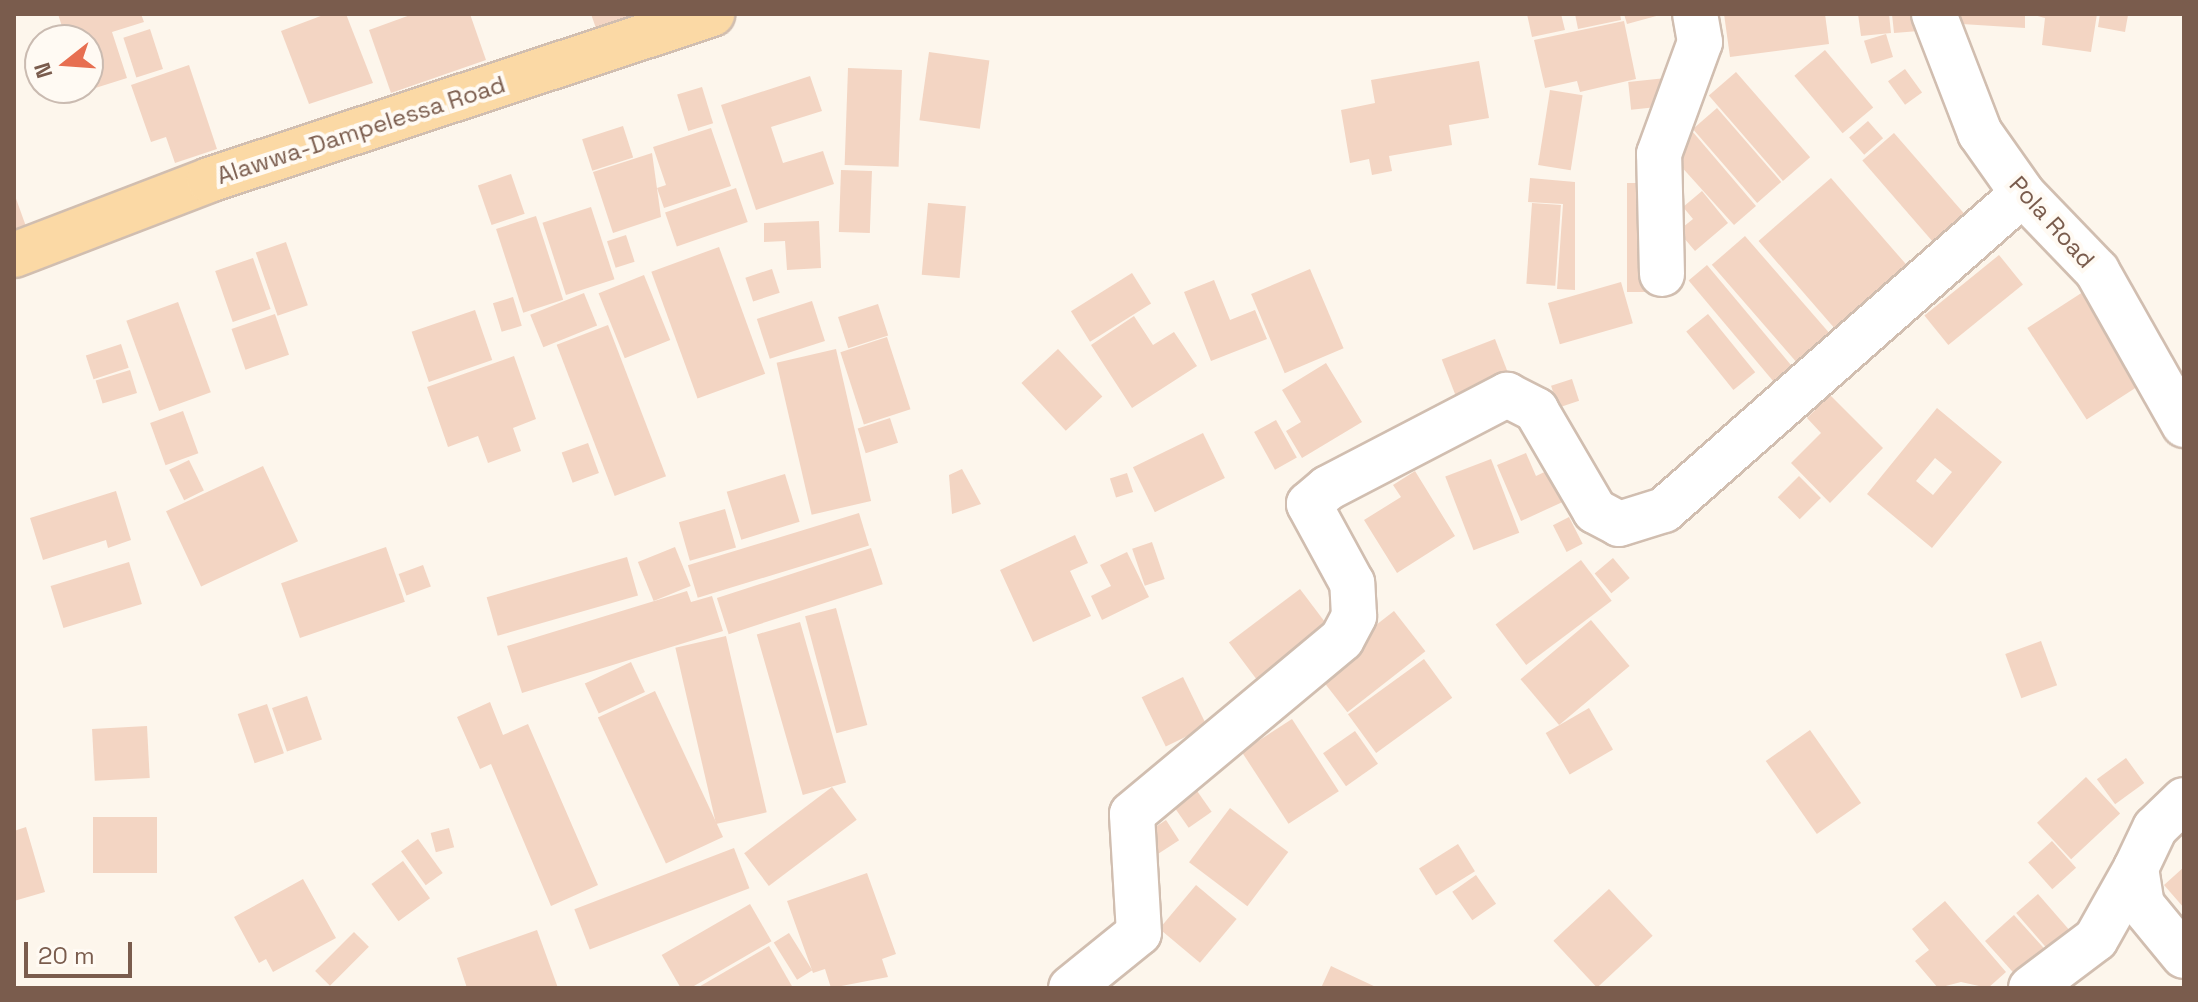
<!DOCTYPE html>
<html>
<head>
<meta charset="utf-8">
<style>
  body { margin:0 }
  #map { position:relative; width:2198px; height:1002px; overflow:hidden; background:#fdf6ec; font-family:"Space Grotesk",sans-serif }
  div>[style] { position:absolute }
  .building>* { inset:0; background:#f3d5c3; transform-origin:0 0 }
  .roads { filter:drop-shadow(2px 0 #d1beb0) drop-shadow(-2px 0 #d1beb0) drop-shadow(0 2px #d1beb0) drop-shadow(0 -2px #d1beb0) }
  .minor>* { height:44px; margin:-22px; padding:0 22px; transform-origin:22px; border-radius:22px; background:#fff }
  .major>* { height:44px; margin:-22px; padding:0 22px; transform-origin:22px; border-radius:22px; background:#fbd9a5 }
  span { translate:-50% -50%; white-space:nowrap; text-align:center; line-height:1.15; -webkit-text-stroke:8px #fffaf3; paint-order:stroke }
  .street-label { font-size:24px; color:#7a5c4d }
  .frame { position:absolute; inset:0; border:16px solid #7a5c4d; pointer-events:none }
  .north { position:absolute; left:24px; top:24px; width:80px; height:80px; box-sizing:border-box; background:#fffaf3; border:2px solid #cabbb1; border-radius:50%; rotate:253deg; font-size:22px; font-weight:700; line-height:32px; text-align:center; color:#7a5c4d }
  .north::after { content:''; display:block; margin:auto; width:28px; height:36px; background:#e76f51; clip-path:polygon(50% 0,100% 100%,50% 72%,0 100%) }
  .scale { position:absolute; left:24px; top:942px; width:108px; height:36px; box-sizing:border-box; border:4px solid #7a5c4d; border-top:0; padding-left:10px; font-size:24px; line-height:28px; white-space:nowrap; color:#7a5c4d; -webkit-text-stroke:6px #fffaf3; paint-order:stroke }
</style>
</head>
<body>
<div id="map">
  <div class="building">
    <div style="clip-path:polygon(58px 14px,141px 14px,144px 22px,112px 32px,127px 78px,70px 96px,68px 88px,88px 88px,88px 40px,56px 40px,65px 36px)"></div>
    <div style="clip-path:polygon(326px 14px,346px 14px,373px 83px,309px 104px,281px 31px)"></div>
    <div style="clip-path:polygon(413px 14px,470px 14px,486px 60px,391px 93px,369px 30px)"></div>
    <div style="clip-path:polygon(591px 14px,651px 14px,598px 34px)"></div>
    <div style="clip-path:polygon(1527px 14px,1561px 14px,1565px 30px,1532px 37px)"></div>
    <div style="clip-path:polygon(1575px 14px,1620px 14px,1621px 20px,1578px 29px)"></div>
    <div style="clip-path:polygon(1624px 14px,1659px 14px,1660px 15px,1627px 24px)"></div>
    <div style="clip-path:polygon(1724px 14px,1825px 14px,1829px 44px,1730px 57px)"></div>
    <div style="clip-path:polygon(1858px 14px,1889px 14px,1891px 33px,1861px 36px)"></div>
    <div style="clip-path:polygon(1892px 14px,1917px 14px,1919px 31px,1894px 33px)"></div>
    <div style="clip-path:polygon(1947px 14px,2025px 14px,2025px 28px,1946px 23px)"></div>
    <div style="clip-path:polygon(2030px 14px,2097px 14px,2091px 52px,2042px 45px,2045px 18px)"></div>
    <div style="clip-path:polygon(2100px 14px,2128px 15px,2125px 32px,2098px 27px)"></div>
    <div style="clip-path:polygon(1624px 21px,1636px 79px,1580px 92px,1577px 81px,1545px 88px,1534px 40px)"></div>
    <div style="left:150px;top:29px;width:42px;height:28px;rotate:72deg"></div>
    <div style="left:1886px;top:34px;width:24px;height:23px;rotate:73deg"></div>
    <div style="left:1825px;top:50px;width:75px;height:40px;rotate:50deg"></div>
    <div style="left:929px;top:52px;width:61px;height:69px;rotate:8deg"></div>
    <div style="clip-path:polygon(1479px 61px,1489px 118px,1449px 125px,1452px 145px,1389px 156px,1392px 171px,1372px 175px,1369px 159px,1350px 163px,1341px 110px,1375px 103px,1371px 80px)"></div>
    <div style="clip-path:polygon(189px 65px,217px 149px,175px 163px,166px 137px,151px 142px,131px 85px)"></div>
    <div style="left:848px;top:68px;width:54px;height:97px;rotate:2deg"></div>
    <div style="left:1905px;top:69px;width:29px;height:21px;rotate:54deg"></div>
    <div style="left:1736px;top:72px;width:113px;height:36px;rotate:49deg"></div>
    <div style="clip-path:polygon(810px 76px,822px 111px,771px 127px,783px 163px,823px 151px,834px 184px,756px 210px,721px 105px)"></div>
    <div style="left:1666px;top:78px;width:28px;height:38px;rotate:84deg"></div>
    <div style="left:702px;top:87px;width:38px;height:26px;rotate:73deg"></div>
    <div style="left:1550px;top:90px;width:33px;height:76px;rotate:9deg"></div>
    <div style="left:1717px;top:108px;width:98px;height:32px;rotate:49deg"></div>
    <div style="left:1868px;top:121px;width:23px;height:25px;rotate:49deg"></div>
    <div style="left:623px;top:126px;width:33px;height:43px;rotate:72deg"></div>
    <div style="clip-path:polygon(711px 128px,731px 186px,664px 208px,657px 188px,666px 185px,653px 147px)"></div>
    <div style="clip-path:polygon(1692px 131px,1756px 206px,1734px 225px,1678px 163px)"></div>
    <div style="left:1894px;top:133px;width:123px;height:42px;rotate:49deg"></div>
    <div style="clip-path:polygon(652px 153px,661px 217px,613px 233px,593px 172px)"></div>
    <div style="left:841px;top:170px;width:31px;height:62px;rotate:2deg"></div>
    <div style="left:511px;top:174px;width:42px;height:35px;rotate:71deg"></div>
    <div style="clip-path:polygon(1530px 178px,1575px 182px,1575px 290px,1557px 289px,1563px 204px,1528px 202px)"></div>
    <div style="left:1831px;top:178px;width:132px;height:96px;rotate:49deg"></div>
    <div style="left:1627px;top:183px;width:18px;height:109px"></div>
    <div style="left:736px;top:188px;width:36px;height:75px;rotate:71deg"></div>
    <div style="clip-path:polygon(1702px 191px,1728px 223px,1695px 251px,1678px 231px,1693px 219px,1683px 207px)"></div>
    <div style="clip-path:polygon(14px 193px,28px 232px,14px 237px)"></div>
    <div style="left:928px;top:203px;width:38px;height:72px;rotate:5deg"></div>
    <div style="left:1532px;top:203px;width:29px;height:81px;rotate:4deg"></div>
    <div style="left:591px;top:207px;width:76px;height:51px;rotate:72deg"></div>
    <div style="left:536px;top:216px;width:88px;height:42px;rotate:72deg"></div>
    <div style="clip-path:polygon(819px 221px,821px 268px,787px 270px,785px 241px,764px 242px,764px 223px)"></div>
    <div style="left:626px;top:235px;width:28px;height:20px;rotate:72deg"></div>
    <div style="left:1745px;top:236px;width:149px;height:44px;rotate:49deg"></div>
    <div style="left:286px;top:242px;width:67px;height:32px;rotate:71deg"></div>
    <div style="left:719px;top:247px;width:135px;height:72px;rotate:70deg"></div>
    <div style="left:1999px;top:255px;width:38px;height:96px;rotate:51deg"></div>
    <div style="left:253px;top:258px;width:54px;height:40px;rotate:71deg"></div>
    <div style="left:1707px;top:265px;width:149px;height:24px;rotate:50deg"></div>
    <div style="left:772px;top:269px;width:25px;height:28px;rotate:72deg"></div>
    <div style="left:1310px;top:269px;width:86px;height:64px;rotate:67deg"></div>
    <div style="left:1132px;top:273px;width:36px;height:72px;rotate:58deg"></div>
    <div style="left:644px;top:275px;width:70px;height:49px;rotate:68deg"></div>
    <div style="clip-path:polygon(1214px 280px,1230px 320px,1255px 310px,1267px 339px,1211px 361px,1184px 292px)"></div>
    <div style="left:1621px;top:282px;width:43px;height:76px;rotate:74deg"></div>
    <div style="left:2086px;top:290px;width:109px;height:70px;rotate:57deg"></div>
    <div style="left:584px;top:293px;width:35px;height:58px;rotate:68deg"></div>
    <div style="left:513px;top:297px;width:30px;height:21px;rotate:73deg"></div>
    <div style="left:812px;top:301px;width:42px;height:58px;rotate:72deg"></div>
    <div style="left:178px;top:302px;width:96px;height:55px;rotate:70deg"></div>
    <div style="left:878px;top:304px;width:33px;height:42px;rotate:72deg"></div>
    <div style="left:475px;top:310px;width:53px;height:67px;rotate:71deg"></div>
    <div style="left:275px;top:314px;width:43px;height:46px;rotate:71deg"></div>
    <div style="left:1708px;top:314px;width:75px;height:28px;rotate:51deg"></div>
    <div style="clip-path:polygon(1134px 316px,1153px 345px,1174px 332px,1197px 366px,1132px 408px,1091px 345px)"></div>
    <div style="left:608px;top:325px;width:162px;height:55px;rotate:69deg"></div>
    <div style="left:887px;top:337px;width:76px;height:49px;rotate:72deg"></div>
    <div style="left:1495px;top:339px;width:42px;height:57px;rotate:69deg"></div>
    <div style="left:121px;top:344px;width:25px;height:37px;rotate:72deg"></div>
    <div style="left:836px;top:349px;width:156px;height:61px;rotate:77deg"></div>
    <div style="left:1058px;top:349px;width:65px;height:50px;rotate:47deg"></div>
    <div style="clip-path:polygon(514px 356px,536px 419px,513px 428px,521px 451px,488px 463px,478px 436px,448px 447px,427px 387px)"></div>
    <div style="clip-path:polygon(1326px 363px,1362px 422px,1302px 458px,1286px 431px,1301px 422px,1282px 390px)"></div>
    <div style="left:130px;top:370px;width:24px;height:36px;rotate:73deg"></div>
    <div style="left:1572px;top:379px;width:23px;height:22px;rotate:72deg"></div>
    <div style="clip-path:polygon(1830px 395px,1883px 448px,1830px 503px,1791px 463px,1821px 433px,1807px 418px)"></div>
    <div style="clip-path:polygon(evenodd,1937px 408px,2002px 462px,1932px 548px,1867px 494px,1937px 408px,1935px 458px,1952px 472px,1933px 495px,1916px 481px,1935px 458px)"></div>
    <div style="left:183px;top:411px;width:45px;height:35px;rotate:70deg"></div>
    <div style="left:890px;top:418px;width:26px;height:34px;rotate:72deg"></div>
    <div style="left:1276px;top:420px;width:43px;height:25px;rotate:61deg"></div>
    <div style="left:1203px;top:433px;width:50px;height:78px;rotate:64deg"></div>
    <div style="left:588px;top:443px;width:32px;height:28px;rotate:70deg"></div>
    <div style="clip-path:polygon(1526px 453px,1536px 476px,1553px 468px,1567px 500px,1521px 521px,1497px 465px)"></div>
    <div style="left:1491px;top:459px;width:79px;height:49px;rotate:69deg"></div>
    <div style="left:189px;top:460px;width:34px;height:22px;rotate:64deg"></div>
    <div style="left:263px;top:466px;width:83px;height:107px;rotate:65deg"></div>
    <div style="clip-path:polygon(962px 469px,981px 504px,952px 514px,949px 475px)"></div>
    <div style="clip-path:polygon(1415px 471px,1455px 536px,1397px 573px,1364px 520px,1401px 497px,1393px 485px)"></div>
    <div style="left:1127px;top:473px;width:20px;height:18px;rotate:72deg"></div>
    <div style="left:785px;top:474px;width:50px;height:61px;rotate:73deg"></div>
    <div style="left:1799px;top:476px;width:31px;height:30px;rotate:45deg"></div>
    <div style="clip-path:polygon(116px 491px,131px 540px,108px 548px,106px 540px,43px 560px,30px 518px)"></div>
    <div style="left:725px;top:509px;width:40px;height:48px;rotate:74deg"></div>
    <div style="left:859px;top:513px;width:34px;height:179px;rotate:73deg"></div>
    <div style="left:1569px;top:517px;width:30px;height:18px;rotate:63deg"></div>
    <div style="clip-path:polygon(1075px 535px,1088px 563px,1070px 571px,1091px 616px,1033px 642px,1000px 570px)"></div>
    <div style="left:1152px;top:542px;width:39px;height:21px;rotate:71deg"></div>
    <div style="left:386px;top:547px;width:58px;height:111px;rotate:71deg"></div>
    <div style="left:675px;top:547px;width:42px;height:40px;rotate:68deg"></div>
    <div style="left:871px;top:548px;width:38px;height:162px;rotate:72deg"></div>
    <div style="clip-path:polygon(1127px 552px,1149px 597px,1102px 620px,1091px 596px,1111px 586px,1100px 565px)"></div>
    <div style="left:627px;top:557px;width:40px;height:146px;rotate:74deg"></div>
    <div style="left:1613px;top:558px;width:26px;height:24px;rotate:50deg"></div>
    <div style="left:1581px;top:560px;width:51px;height:107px;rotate:53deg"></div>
    <div style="left:129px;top:562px;width:44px;height:82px;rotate:73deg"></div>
    <div style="left:423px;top:565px;width:23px;height:26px;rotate:70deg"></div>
    <div style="left:1300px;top:589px;width:59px;height:89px;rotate:53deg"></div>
    <div style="clip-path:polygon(687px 591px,691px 602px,712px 596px,723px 631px,522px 693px,507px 646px)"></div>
    <div style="left:836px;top:608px;width:121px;height:32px;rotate:75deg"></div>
    <div style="left:1394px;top:611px;width:51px;height:99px;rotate:52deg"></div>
    <div style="left:1591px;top:620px;width:60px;height:92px;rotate:50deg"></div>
    <div style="left:800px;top:622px;width:167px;height:45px;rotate:74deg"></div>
    <div style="left:726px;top:636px;width:181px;height:52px;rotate:77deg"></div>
    <div style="left:2041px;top:641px;width:47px;height:38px;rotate:70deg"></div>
    <div style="left:1424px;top:659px;width:48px;height:94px;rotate:54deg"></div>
    <div style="left:631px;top:662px;width:33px;height:51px;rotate:65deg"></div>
    <div style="left:1183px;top:677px;width:55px;height:46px;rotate:64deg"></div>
    <div style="left:655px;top:691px;width:161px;height:63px;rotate:65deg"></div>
    <div style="left:307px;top:696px;width:46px;height:37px;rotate:71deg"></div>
    <div style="clip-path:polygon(490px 702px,503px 735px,528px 724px,598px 885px,551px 906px,491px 764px,480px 769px,457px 717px)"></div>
    <div style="left:267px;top:704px;width:52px;height:31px;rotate:71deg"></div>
    <div style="left:1589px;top:708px;width:48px;height:50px;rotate:60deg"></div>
    <div style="left:1292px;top:719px;width:86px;height:60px;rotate:57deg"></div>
    <div style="left:147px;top:726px;width:52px;height:55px;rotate:87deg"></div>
    <div style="left:1810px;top:730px;width:89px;height:54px;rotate:55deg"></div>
    <div style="left:1355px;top:731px;width:40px;height:39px;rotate:55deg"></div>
    <div style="left:2126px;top:758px;width:31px;height:36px;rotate:54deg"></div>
    <div style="left:2086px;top:777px;width:50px;height:67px;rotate:47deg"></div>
    <div style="left:832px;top:787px;width:41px;height:110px;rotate:53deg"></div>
    <div style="left:1195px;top:788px;width:29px;height:28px;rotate:55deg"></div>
    <div style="left:1230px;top:808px;width:73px;height:68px;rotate:37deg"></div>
    <div style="left:93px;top:817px;width:64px;height:56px"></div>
    <div style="left:1166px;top:820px;width:24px;height:34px;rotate:57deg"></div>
    <div style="clip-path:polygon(26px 827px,45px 892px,14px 901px,14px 831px)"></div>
    <div style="left:449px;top:828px;width:20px;height:19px;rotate:75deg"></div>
    <div style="left:418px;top:839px;width:42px;height:21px;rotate:54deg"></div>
    <div style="left:2052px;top:841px;width:36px;height:32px;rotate:48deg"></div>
    <div style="left:1458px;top:844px;width:32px;height:46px;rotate:58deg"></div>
    <div style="left:734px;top:848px;width:43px;height:171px;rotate:69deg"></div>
    <div style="left:403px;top:861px;width:46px;height:39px;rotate:54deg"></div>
    <div style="clip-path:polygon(2184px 867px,2184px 908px,2164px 885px)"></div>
    <div style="clip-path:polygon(867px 873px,896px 954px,882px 959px,888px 977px,831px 988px,825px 969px,813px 973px,787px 901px)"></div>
    <div style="left:1476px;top:875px;width:35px;height:29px;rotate:55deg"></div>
    <div style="clip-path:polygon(303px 879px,336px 938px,273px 972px,266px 959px,259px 963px,234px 917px)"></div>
    <div style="left:1196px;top:885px;width:53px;height:57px;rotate:40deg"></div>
    <div style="left:1609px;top:889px;width:64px;height:76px;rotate:47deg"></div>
    <div style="left:2038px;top:894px;width:60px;height:29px;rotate:49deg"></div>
    <div style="clip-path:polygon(1945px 901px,2006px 972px,1988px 988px,1961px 982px,1938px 988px,1915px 961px,1929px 950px,1912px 929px)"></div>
    <div style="left:750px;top:904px;width:43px;height:102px;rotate:60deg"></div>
    <div style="left:2014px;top:915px;width:59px;height:39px;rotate:48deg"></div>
    <div style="clip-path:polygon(537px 930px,558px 988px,467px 988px,457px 958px)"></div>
    <div style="left:354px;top:932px;width:21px;height:55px;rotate:45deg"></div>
    <div style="left:789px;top:933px;width:44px;height:18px;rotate:58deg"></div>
    <div style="clip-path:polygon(769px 946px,793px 988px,697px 988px)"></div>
    <div style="clip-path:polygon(1331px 966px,1378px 988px,1321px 988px)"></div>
  </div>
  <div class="roads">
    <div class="minor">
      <div style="left:1934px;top:14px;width:128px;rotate:68.9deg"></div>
      <div style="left:1980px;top:133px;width:75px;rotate:54.8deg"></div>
      <div style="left:2023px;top:194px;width:107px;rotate:46.1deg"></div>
      <div style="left:2097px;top:271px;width:177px;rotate:60.5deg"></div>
      <div style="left:1662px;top:274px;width:120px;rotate:-91.4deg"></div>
      <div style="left:1659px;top:154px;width:119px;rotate:-69.9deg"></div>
      <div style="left:1700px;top:42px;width:28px;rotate:-100deg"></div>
      <div style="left:2184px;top:800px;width:40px;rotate:136deg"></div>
      <div style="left:2155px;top:828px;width:44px;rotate:115.4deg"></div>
      <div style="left:2136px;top:868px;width:37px;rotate:81deg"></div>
      <div style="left:2142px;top:905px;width:66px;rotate:50.5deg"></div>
      <div style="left:1071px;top:988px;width:87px;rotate:-39deg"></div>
      <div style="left:1139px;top:933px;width:119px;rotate:-93.4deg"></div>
      <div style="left:1132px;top:814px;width:273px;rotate:-39.8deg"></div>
      <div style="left:1342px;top:639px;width:26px;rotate:-62deg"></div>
      <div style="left:1354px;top:616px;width:33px;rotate:-93deg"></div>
      <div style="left:1352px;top:583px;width:90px;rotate:-118.6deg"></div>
      <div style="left:1309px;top:504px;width:25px;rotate:-40deg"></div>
      <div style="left:1328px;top:488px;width:202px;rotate:-27.5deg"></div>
      <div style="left:1507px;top:395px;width:33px;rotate:27deg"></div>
      <div style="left:1536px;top:410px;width:117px;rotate:59.7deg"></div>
      <div style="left:1595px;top:511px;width:27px;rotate:28deg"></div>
      <div style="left:1619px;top:524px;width:47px;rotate:-17.3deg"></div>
      <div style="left:1664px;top:510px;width:478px;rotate:-41.4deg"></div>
      <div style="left:2031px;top:988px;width:81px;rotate:-37deg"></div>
      <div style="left:2096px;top:939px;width:81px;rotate:-60.6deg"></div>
    </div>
    <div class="major">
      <div style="left:14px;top:255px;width:209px;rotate:-21deg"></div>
      <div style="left:209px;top:180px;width:530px;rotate:-18.26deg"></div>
    </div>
  </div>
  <div class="street-label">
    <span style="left:361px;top:130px;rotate:-18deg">Alawwa-Dampelessa Road</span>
    <span style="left:2052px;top:222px;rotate:48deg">Pola Road</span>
  </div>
  <div class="frame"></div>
  <div class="north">N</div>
  <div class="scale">20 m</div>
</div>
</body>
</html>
